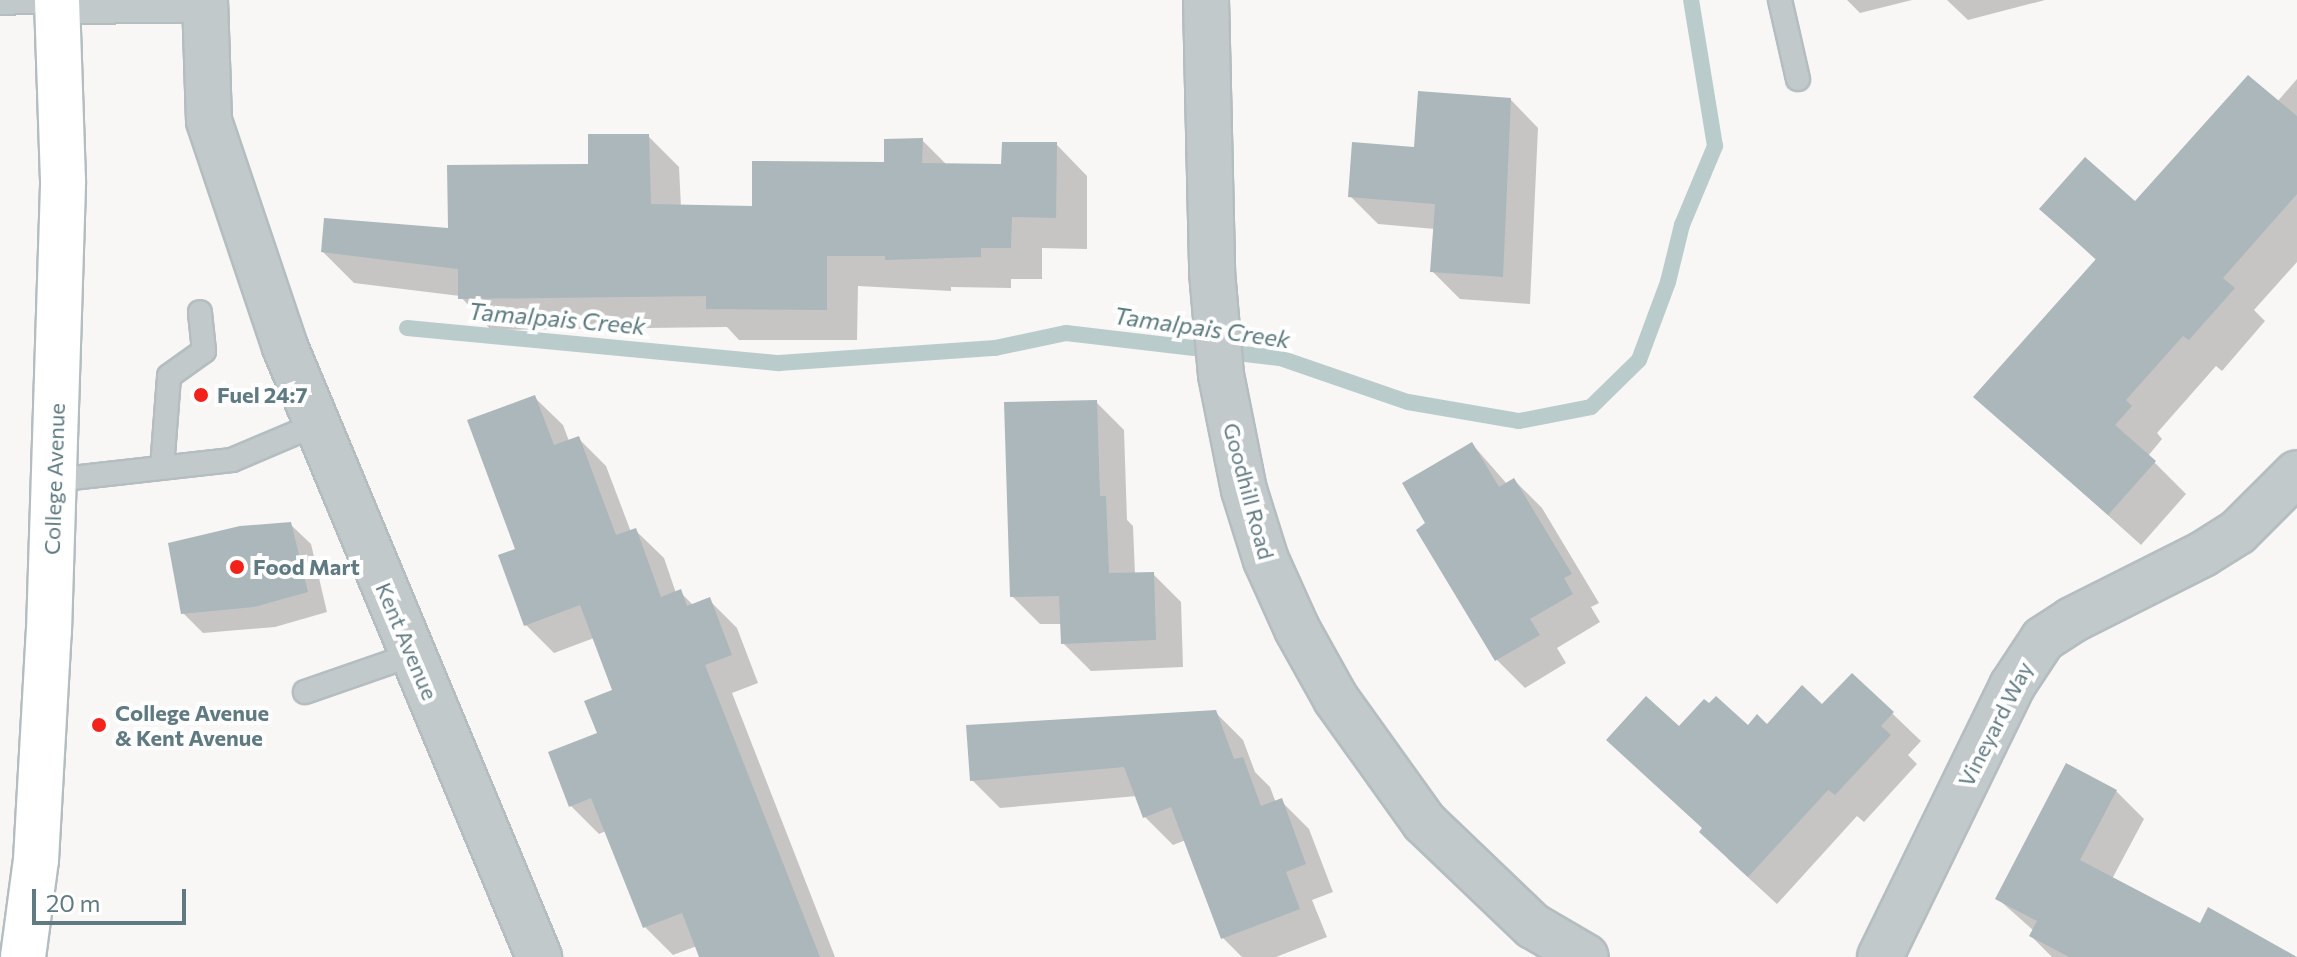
<!DOCTYPE html>
<html>
<head>
<meta charset="utf-8">
<style>
  body { margin:0 }
  #map { position:relative; width:2297px; height:957px; overflow:hidden; background:#f8f7f5; font-family:Commissioner,sans-serif }
  div>[style] { position:absolute }
  .shadow>* { inset:0; background:#0003 }
  .stream>* { height:16px; margin:-8px; padding:0 8px; transform-origin:8px; border-radius:8px; background:#bacbcc }
  .building>* { inset:0; background:#abb7ba }
  .roads { filter:drop-shadow(2px 0 #b4bdc0) drop-shadow(-2px 0 #b4bdc0) drop-shadow(0 2px #b4bdc0) drop-shadow(0 -2px #b4bdc0) }
  .service>* { height:22px; margin:-11px; padding:0 11px; transform-origin:11px; border-radius:11px; background:#c2c9cb }
  .minor>* { height:44px; margin:-22px; padding:0 22px; transform-origin:22px; border-radius:22px; background:#c2c9cb }
  .tertiary>* { height:44px; margin:-22px; padding:0 22px; transform-origin:22px; border-radius:22px; background:#c2c9cb }
  .secondary>* { height:44px; margin:-22px; padding:0 22px; transform-origin:22px; border-radius:22px; background:#fff }
  .dots>* { width:22px; height:22px; translate:-50% -50%; box-sizing:border-box; border:4px solid #fff; border-radius:50% }
  span { translate:-50% -50%; white-space:nowrap; text-align:center; line-height:1.15; -webkit-text-stroke:8px #fff; paint-order:stroke }
  .poi-label { font-size:22px; color:#607a82; font-weight:700 }
  .left { translate:0 -50%; text-align:left }
  .street-label { font-size:22px; color:#607a82 }
  .water-label { font-size:24px; color:#5b7a7d; font-style:italic }
  .scale { position:absolute; left:32px; top:889px; width:154px; height:36px; box-sizing:border-box; border:4px solid #607a82; border-top:0; padding-left:10px; font-size:24px; line-height:28px; white-space:nowrap; color:#607a82; -webkit-text-stroke:6px #fff; paint-order:stroke }
</style>
</head>
<body>
<div id="map">
  <div class="shadow">
    <div style="clip-path:polygon(1847px 0,1912px 0,1860px 13px)"></div>
    <div style="clip-path:polygon(1947px 0,2045px 0,1968px 20px)"></div>
    <div style="clip-path:polygon(2297px 79px,2297px 262px,2254px 310px,2265px 321px,2222px 371px,2216px 366px,2157px 433px,2162px 439px,2148px 456px,2186px 494px,2141px 545px,1976px 397px,2097px 261px,2042px 209px,2136px 204px,2277px 102px)"></div>
    <div style="clip-path:polygon(1510px 99px,1538px 128px,1530px 304px,1460px 299px,1432px 271px,1435px 229px,1378px 224px,1350px 196px,1416px 149px)"></div>
    <div style="clip-path:polygon(648px 136px,679px 167px,681px 207px,754px 208px,886px 164px,922px 140px,947px 165px,1003px 166px,1056px 144px,1087px 176px,1087px 249px,1042px 248px,1042px 279px,1011px 279px,1011px 288px,951px 287px,951px 291px,858px 286px,857px 340px,739px 340px,727px 327px,491px 330px,460px 296px,354px 283px,323px 252px,450px 230px,590px 166px)"></div>
    <div style="clip-path:polygon(534px 397px,563px 425px,569px 441px,578px 438px,606px 466px,631px 532px,635px 530px,664px 558px,676px 593px,680px 592px,694px 606px,709px 600px,737px 628px,758px 683px,732px 693px,835px 957px,701px 957px,697px 946px,673px 955px,645px 927px,606px 831px,599px 834px,571px 806px,615px 691px,594px 638px,554px 653px,526px 625px,518px 550px)"></div>
    <div style="clip-path:polygon(1096px 402px,1124px 430px,1127px 520px,1133px 526px,1135px 574px,1153px 574px,1181px 602px,1183px 667px,1091px 671px,1063px 643px,1062px 624px,1040px 624px,1012px 596px)"></div>
    <div style="clip-path:polygon(1472px 444px,1507px 484px,1514px 480px,1542px 508px,1599px 603px,1591px 607px,1600px 622px,1557px 648px,1566px 663px,1525px 688px,1497px 660px,1419px 530px,1428px 523px)"></div>
    <div style="clip-path:polygon(290px 524px,311px 544px,327px 612px,275px 627px,203px 633px,183px 613px)"></div>
    <div style="clip-path:polygon(1852px 675px,1921px 741px,1908px 755px,1917px 764px,1864px 822px,1857px 816px,1777px 904px,1729px 860px,1704px 829px,1679px 729px,1767px 727px,1822px 707px)"></div>
    <div style="clip-path:polygon(1215px 712px,1243px 740px,1255px 772px,1270px 787px,1276px 803px,1281px 801px,1309px 829px,1333px 892px,1312px 900px,1327px 937px,1276px 957px,1242px 957px,1223px 938px,1186px 840px,1173px 845px,1145px 817px,1137px 796px,1000px 808px,972px 780px)"></div>
    <div style="clip-path:polygon(2116px 791px,2144px 819px,2112px 879px,2200px 926px,2280px 957px,2052px 957px,2031px 936px,2034px 931px,1998px 899px)"></div>
  </div>
  <div class="stream">
    <div style="left:407px;top:328px;width:374px;rotate:5.4deg"></div>
    <div style="left:779px;top:363px;width:217px;rotate:-4deg"></div>
    <div style="left:995px;top:348px;width:73px;rotate:-11.9deg"></div>
    <div style="left:1066px;top:333px;width:215px;rotate:6.7deg"></div>
    <div style="left:1280px;top:358px;width:135px;rotate:19deg"></div>
    <div style="left:1408px;top:402px;width:113px;rotate:9.7deg"></div>
    <div style="left:1519px;top:421px;width:73px;rotate:-11deg"></div>
    <div style="left:1591px;top:407px;width:67px;rotate:-44.4deg"></div>
    <div style="left:1639px;top:360px;width:83px;rotate:-69.6deg"></div>
    <div style="left:1668px;top:282px;width:59px;rotate:-76.2deg"></div>
    <div style="left:1682px;top:225px;width:86px;rotate:-67.3deg"></div>
    <div style="left:1715px;top:146px;width:148px;rotate:-99.3deg"></div>
  </div>
  <div class="building">
    <div style="clip-path:polygon(2248px 75px,2297px 116px,2297px 194px,2223px 278px,2235px 288px,2189px 340px,2183px 336px,2126px 400px,2132px 406px,2115px 425px,2156px 461px,2108px 515px,1973px 397px,2096px 259px,2039px 209px,2085px 157px,2135px 201px)"></div>
    <div style="clip-path:polygon(1418px 91px,1511px 98px,1503px 277px,1430px 272px,1435px 204px,1348px 197px,1352px 142px,1414px 147px)"></div>
    <div style="clip-path:polygon(588px 134px,649px 134px,651px 204px,752px 206px,752px 161px,884px 162px,884px 139px,923px 138px,922px 163px,1001px 164px,1002px 142px,1057px 142px,1056px 218px,1012px 217px,1011px 248px,981px 248px,981px 257px,885px 260px,885px 256px,827px 256px,827px 310px,706px 309px,706px 296px,458px 299px,458px 269px,321px 252px,324px 218px,448px 228px,447px 165px,588px 164px)"></div>
    <div style="clip-path:polygon(535px 395px,554px 445px,579px 436px,616px 535px,636px 528px,661px 597px,681px 589px,687px 606px,710px 597px,732px 655px,705px 665px,820px 957px,699px 957px,682px 913px,643px 928px,591px 798px,569px 807px,548px 752px,597px 733px,584px 701px,612px 690px,580px 605px,524px 626px,498px 555px,515px 549px,467px 420px)"></div>
    <div style="clip-path:polygon(1097px 400px,1100px 496px,1106px 496px,1109px 573px,1154px 572px,1156px 640px,1061px 644px,1059px 596px,1010px 597px,1004px 402px)"></div>
    <div style="clip-path:polygon(1472px 442px,1499px 487px,1514px 478px,1572px 574px,1564px 578px,1573px 594px,1530px 619px,1540px 635px,1495px 661px,1416px 530px,1425px 523px,1402px 483px)"></div>
    <div style="clip-path:polygon(291px 522px,308px 592px,254px 607px,181px 614px,168px 543px,240px 526px)"></div>
    <div style="clip-path:polygon(1852px 673px,1894px 712px,1881px 726px,1891px 735px,1835px 795px,1828px 790px,1748px 877px,1699px 832px,1702px 828px,1606px 740px,1646px 696px,1679px 726px,1704px 699px,1709px 703px,1716px 696px,1748px 725px,1757px 714px,1767px 724px,1802px 685px,1822px 704px)"></div>
    <div style="clip-path:polygon(1216px 710px,1234px 759px,1243px 757px,1261px 806px,1282px 798px,1306px 864px,1286px 872px,1300px 909px,1221px 939px,1171px 807px,1143px 818px,1124px 767px,970px 781px,966px 725px)"></div>
    <div style="clip-path:polygon(2066px 763px,2117px 790px,2080px 860px,2200px 923px,2208px 907px,2297px 957px,2069px 957px,2029px 936px,2037px 921px,1995px 899px)"></div>
  </div>
  <div class="roads">
    <div class="service">
      <div style="left:1780px;top:0;width:81px;rotate:77.2deg"></div>
      <div style="left:0;top:3px;width:57px;rotate:-2deg"></div>
      <div style="left:162px;top:468px;width:92px;rotate:-85.6deg"></div>
      <div style="left:169px;top:376px;width:43px;rotate:-35.5deg"></div>
      <div style="left:204px;top:351px;width:39px;rotate:-96deg"></div>
      <div style="left:54px;top:480px;width:179px;rotate:-6.4deg"></div>
      <div style="left:232px;top:460px;width:92px;rotate:-23deg"></div>
      <div style="left:305px;top:692px;width:113px;rotate:-19.1deg"></div>
    </div>
    <div class="minor">
      <div style="left:1206px;top:0;width:272px;rotate:88.7deg"></div>
      <div style="left:1212px;top:272px;width:103px;rotate:85deg"></div>
      <div style="left:1221px;top:375px;width:117px;rotate:78.7deg"></div>
      <div style="left:1244px;top:490px;width:73px;rotate:72.6deg"></div>
      <div style="left:1266px;top:560px;width:76px;rotate:65.8deg"></div>
      <div style="left:1297px;top:629px;width:80px;rotate:60.9deg"></div>
      <div style="left:1336px;top:699px;width:151px;rotate:54.4deg"></div>
      <div style="left:1424px;top:822px;width:151px;rotate:43.7deg"></div>
      <div style="left:1533px;top:926px;width:61px;rotate:30.3deg"></div>
      <div style="left:1880px;top:957px;width:301px;rotate:-64deg"></div>
      <div style="left:2012px;top:686px;width:56px;rotate:-56.6deg"></div>
      <div style="left:2043px;top:639px;width:35px;rotate:-33deg"></div>
      <div style="left:2072px;top:620px;width:147px;rotate:-26.7deg"></div>
      <div style="left:2203px;top:554px;width:41px;rotate:-32.2deg"></div>
      <div style="left:2238px;top:532px;width:83px;rotate:-45deg"></div>
    </div>
    <div class="tertiary">
      <div style="left:205px;top:0;width:121px;rotate:88.1deg"></div>
      <div style="left:209px;top:121px;width:238px;rotate:71.4deg"></div>
      <div style="left:285px;top:347px;width:661px;rotate:67.39deg"></div>
      <div style="left:57px;top:1px;width:124px;rotate:-0.5deg"></div>
    </div>
    <div class="secondary">
      <div style="left:23px;top:957px;width:98px;rotate:-82.4deg"></div>
      <div style="left:36px;top:860px;width:229px;rotate:-86.8deg"></div>
      <div style="left:49px;top:631px;width:450px;rotate:-88.2deg"></div>
      <div style="left:63px;top:181px;width:181px;rotate:-91.9deg"></div>
    </div>
  </div>
  <div class="dots">
    <div style="left:201px;top:395px;background:#f2231b"></div>
    <div style="left:237px;top:567px;background:#f2231b"></div>
    <div style="left:99px;top:725px;background:#f2231b"></div>
  </div>
  <div class="poi-label">
    <span class="left" style="left:217px;top:395px">Fuel 24:7</span>
    <span class="left" style="left:253px;top:567px">Food Mart</span>
    <span class="left" style="left:115px;top:725px">College Avenue<br>&amp; Kent Avenue</span>
  </div>
  <div class="street-label">
    <span style="left:54px;top:479px;rotate:-88deg">College Avenue</span>
    <span style="left:1249px;top:491px;rotate:75deg">Goodhill Road</span>
    <span style="left:407px;top:641px;rotate:67deg">Kent Avenue</span>
    <span style="left:1995px;top:724px;rotate:-63deg">Vineyard Way</span>
  </div>
  <div class="water-label">
    <span style="left:557px;top:318px;rotate:5deg">Tamalpais Creek</span>
    <span style="left:1202px;top:327px;rotate:8deg">Tamalpais Creek</span>
  </div>
  <div class="scale">20 m</div>
</div>
</body>
</html>
